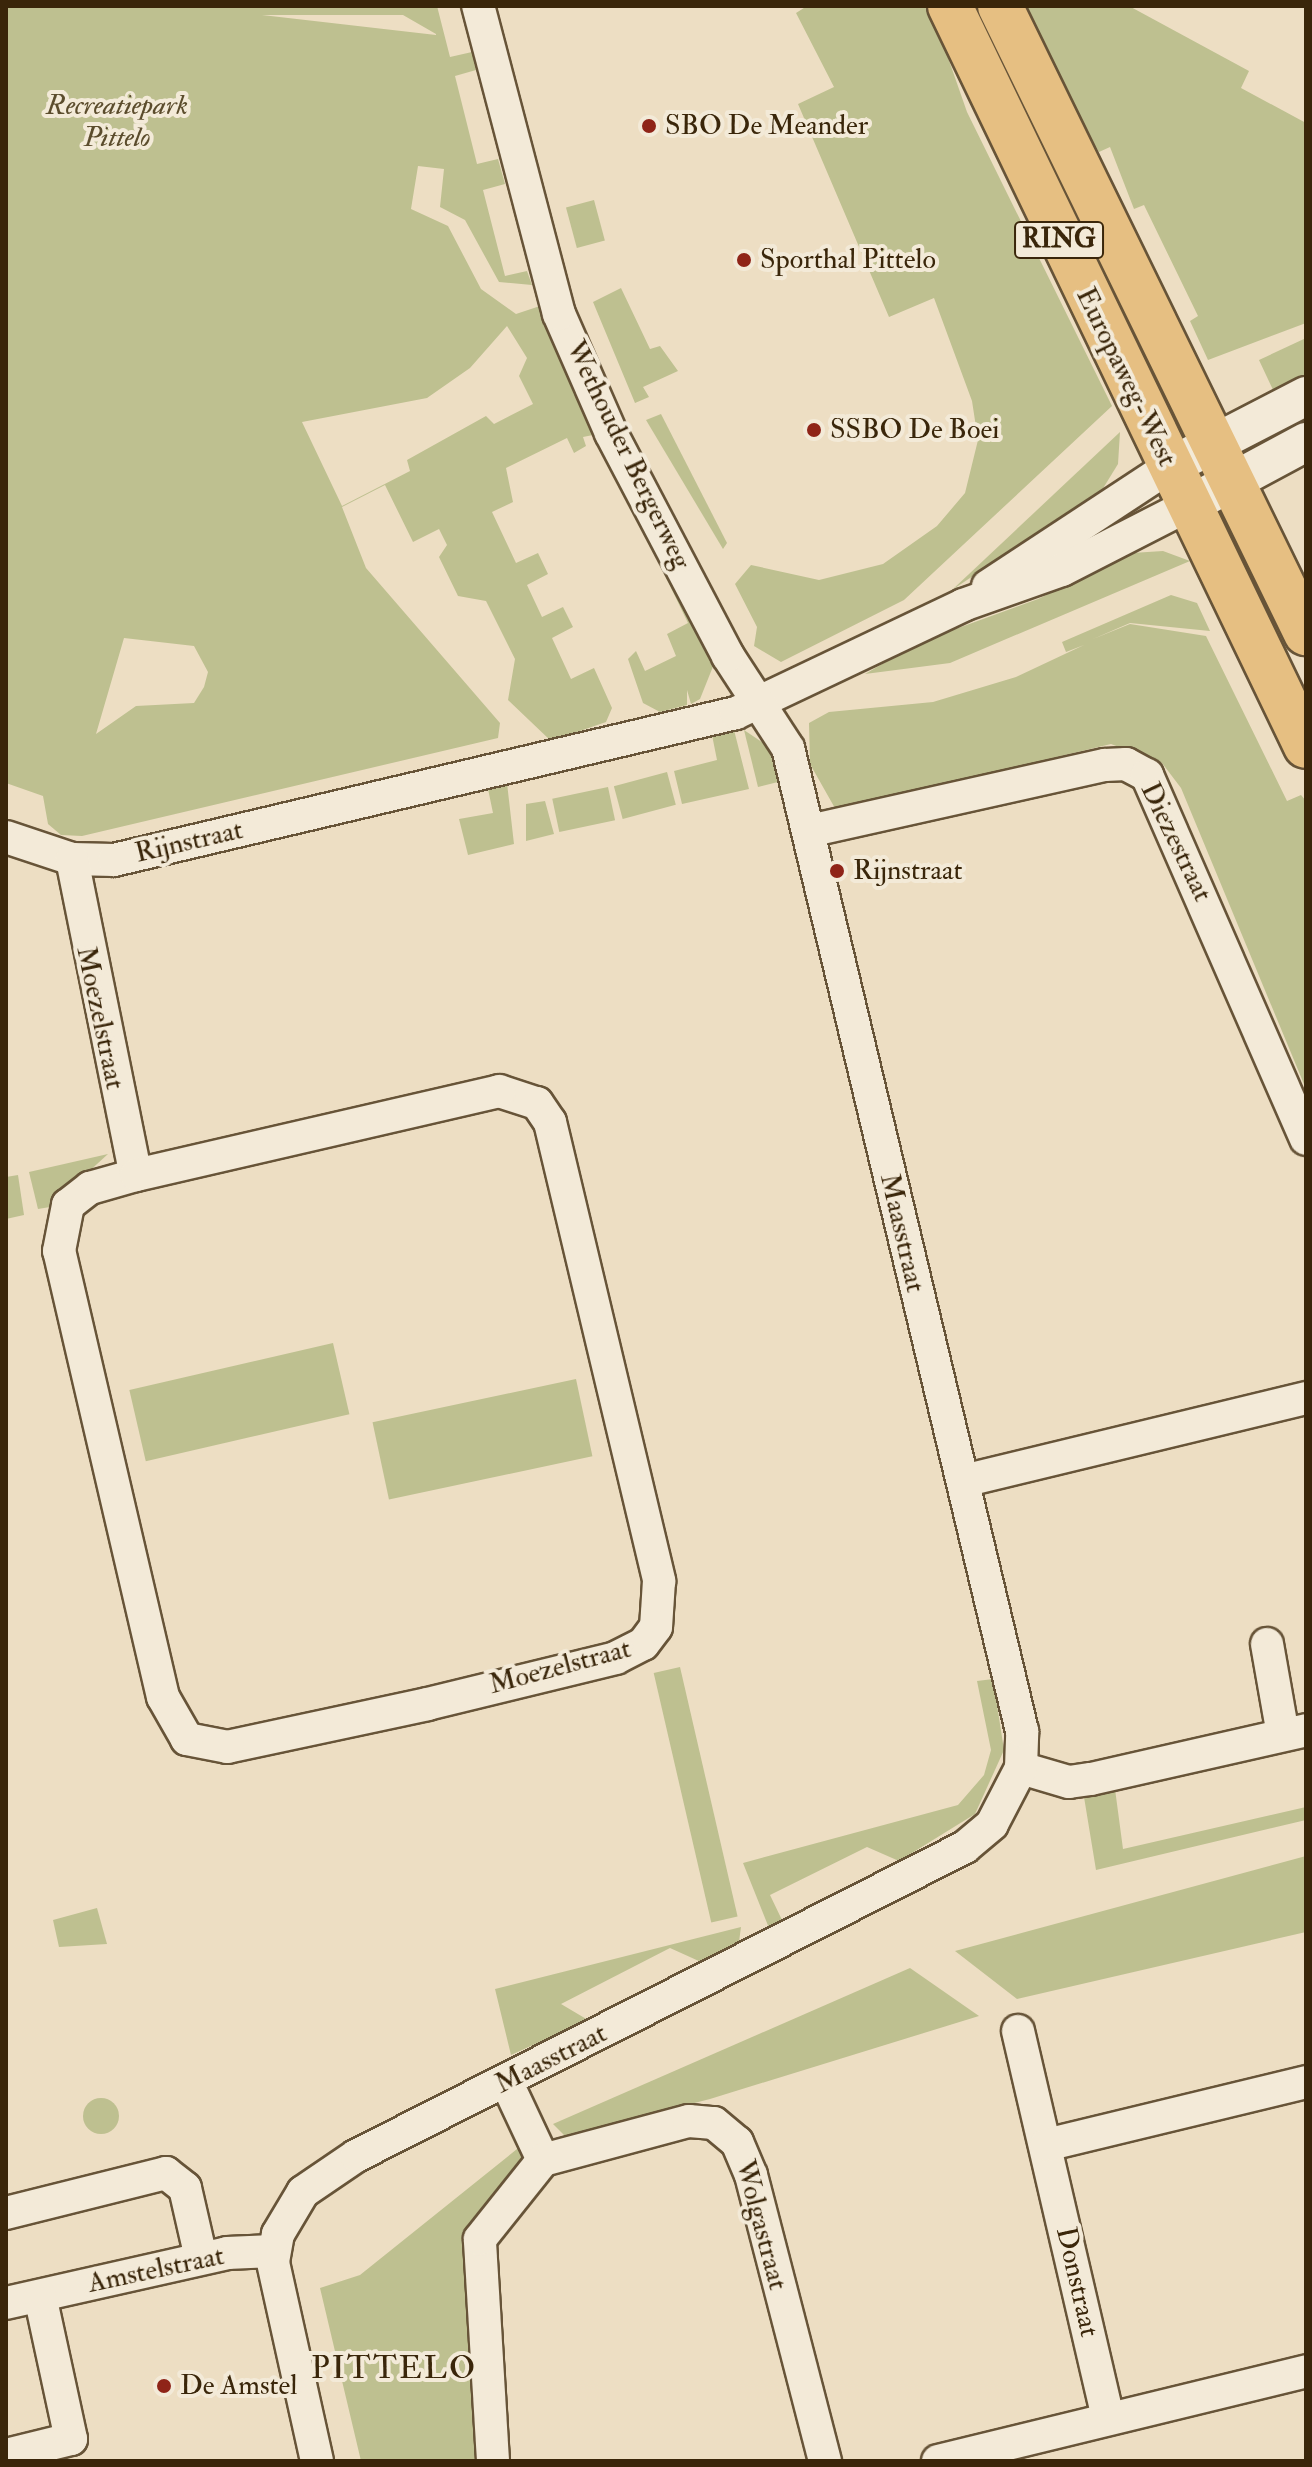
<!DOCTYPE html>
<html>
<head>
<meta charset="utf-8">
<style>
  body { margin:0 }
  #map { position:relative; width:1312px; height:2467px; overflow:hidden; background:#eddec3; font-family:"IM FELL Double Pica",serif }
  div>[style] { position:absolute }
  .green>* { inset:0; background:#bec090; transform-origin:0 0 }
  .round { border-radius:50% }
  .roads { filter:drop-shadow(2px 0 #675438) drop-shadow(-2px 0 #675438) drop-shadow(0 2px #675438) drop-shadow(0 -2px #675438) }
  .minor>* { height:32px; margin:-16px; padding:0 16px; transform-origin:16px; border-radius:16px; background:#f3ead8 }
  .tertiary>* { height:38px; margin:-19px; padding:0 19px; transform-origin:19px; border-radius:19px; background:#f3ead8 }
  .primary>* { height:44px; margin:-22px; padding:0 22px; transform-origin:22px; border-radius:22px; background:#e6bf82 }
  .dots>* { width:22px; height:22px; translate:-50% -50%; box-sizing:border-box; border:4px solid #f3ead8; border-radius:50% }
  span { translate:-50% -50%; white-space:nowrap; text-align:center; line-height:1.15; -webkit-text-stroke:8px #f3ead8; paint-order:stroke }
  .shield-label span { padding:2px 6px; background:#f3ead8; border:2px solid; border-radius:6px; -webkit-text-stroke-width:0 }
  .shield-label { font-size:26px; color:#3a260a; font-weight:700 }
  .park-label { font-size:28px; color:#5b4c2c; font-style:italic }
  .poi-label { font-size:28px; color:#3a260a }
  .left { translate:0 -50%; text-align:left }
  .street-label { font-size:28px; color:#3a260a }
  .quarter-label { font-size:32px; color:#3a260a; letter-spacing:2px }
  .frame { position:absolute; inset:0; border:8px solid #3a260a; pointer-events:none }
</style>
</head>
<body>
<div id="map">
  <div class="green">
    <div style="clip-path:polygon(evenodd,6px 6px,437px 6px,450px 57px,472px 52px,476px 70px,455px 76px,477px 164px,498px 159px,505px 184px,483px 190px,505px 276px,527px 271px,532px 285px,499px 282px,465px 220px,440px 207px,444px 169px,418px 166px,411px 209px,448px 226px,481px 289px,516px 314px,540px 306px,598px 434px,583px 437px,586px 446px,574px 453px,567px 438px,506px 468px,513px 502px,492px 512px,516px 563px,538px 553px,548px 574px,527px 585px,542px 617px,563px 607px,573px 627px,552px 638px,571px 679px,594px 668px,612px 708px,606px 722px,551px 741px,508px 700px,515px 659px,486px 601px,458px 596px,439px 557px,447px 545px,439px 529px,413px 542px,385px 485px,342px 507px,366px 568px,500px 723px,498px 738px,82px 836px,61px 835px,48px 824px,43px 796px,6px 783px,6px 6px,262px 15px,403px 15px,436px 34px,436px 35px,262px 15px,6px 6px,507px 326px,527px 358px,519px 376px,533px 404px,494px 424px,486px 416px,407px 460px,410px 471px,342px 506px,302px 422px,427px 398px,470px 368px,507px 326px,6px 6px,124px 638px,194px 646px,208px 672px,204px 687px,194px 703px,136px 706px,96px 734px,124px 638px)"></div>
    <div style="clip-path:polygon(807px 6px,930px 6px,967px 112px,1112px 406px,904px 600px,781px 662px,754px 646px,757px 627px,735px 584px,751px 565px,819px 580px,883px 564px,937px 526px,965px 493px,978px 440px,972px 401px,934px 298px,889px 317px,798px 104px,834px 87px,796px 13px)"></div>
    <div style="clip-path:polygon(1009px 6px,1129px 6px,1249px 71px,1241px 88px,1306px 123px,1306px 323px,1208px 360px,1190px 321px,1198px 316px,1144px 205px,1134px 209px,1110px 147px,1099px 152px)"></div>
    <div style="left:594px;top:200px;width:42px;height:29px;rotate:75deg"></div>
    <div style="clip-path:polygon(621px 288px,650px 349px,660px 346px,678px 371px,643px 387px,649px 397px,635px 403px,593px 302px)"></div>
    <div style="clip-path:polygon(1306px 338px,1306px 379px,1275px 394px,1259px 360px)"></div>
    <div style="clip-path:polygon(661px 414px,727px 543px,723px 549px,646px 420px)"></div>
    <div style="clip-path:polygon(1120px 432px,1118px 464px,1102px 490px,952px 590px)"></div>
    <div style="clip-path:polygon(625px 493px,714px 664px,700px 699px,691px 704px,687px 690px,687px 705px,660px 712px,643px 703px,628px 659px,636px 651px,645px 671px,676px 656px,667px 634px,688px 623px)"></div>
    <div style="clip-path:polygon(1163px 551px,1190px 561px,950px 663px,865px 674px,920px 642px,1038px 599px,1132px 553px)"></div>
    <div style="clip-path:polygon(1171px 595px,1197px 603px,1210px 631px,1130px 623px,1093px 639px,1130px 624px,1206px 636px,1287px 801px,1301px 795px,1306px 801px,1306px 1089px,1181px 788px,1162px 763px,1111px 744px,836px 810px,810px 764px,809px 723px,829px 712px,933px 702px,1016px 677px,1084px 645px,1066px 652px,1062px 642px)"></div>
    <div style="clip-path:polygon(734px 730px,749px 789px,682px 804px,674px 771px,717px 760px,712px 735px)"></div>
    <div style="clip-path:polygon(744px 730px,769px 747px,778px 782px,758px 787px)"></div>
    <div style="left:667px;top:772px;width:34px;height:55px;rotate:75deg"></div>
    <div style="clip-path:polygon(507px 783px,514px 844px,468px 855px,459px 819px,493px 813px,488px 789px)"></div>
    <div style="left:608px;top:787px;width:34px;height:57px;rotate:78deg"></div>
    <div style="clip-path:polygon(545px 801px,554px 834px,526px 841px,526px 804px)"></div>
    <div style="clip-path:polygon(108px 1154px,50px 1207px,38px 1209px,29px 1172px)"></div>
    <div style="clip-path:polygon(18px 1175px,24px 1215px,6px 1219px,6px 1177px)"></div>
    <div style="left:333px;top:1343px;width:73px;height:209px;rotate:77deg"></div>
    <div style="left:576px;top:1379px;width:79px;height:208px;rotate:78deg"></div>
    <div style="left:680px;top:1667px;width:256px;height:27px;rotate:77deg"></div>
    <div style="clip-path:polygon(993px 1679px,1004px 1750px,975px 1814px,899px 1861px,867px 1847px,770px 1895px,782px 1920px,769px 1928px,743px 1863px,958px 1805px,984px 1775px,991px 1750px,977px 1681px)"></div>
    <div style="clip-path:polygon(1115px 1789px,1123px 1849px,1306px 1807px,1306px 1820px,1096px 1870px,1084px 1797px)"></div>
    <div style="clip-path:polygon(1306px 1856px,1306px 1932px,1017px 1999px,955px 1951px)"></div>
    <div style="clip-path:polygon(97px 1908px,107px 1944px,59px 1947px,53px 1920px)"></div>
    <div style="clip-path:polygon(741px 1927px,739px 1942px,701px 1962px,670px 1948px,561px 2004px,588px 2020px,511px 2055px,495px 1989px)"></div>
    <div style="clip-path:polygon(910px 1968px,979px 2016px,710px 2099px,565px 2136px,553px 2124px)"></div>
    <div class="round" style="left:83px;top:2098px;width:36px;height:36px"></div>
    <div style="clip-path:polygon(522px 2145px,522px 2168px,481px 2209px,466px 2239px,481px 2461px,361px 2461px,320px 2288px,360px 2275px)"></div>
  </div>
  <div class="roads">
    <div class="minor">
      <div style="left:988px;top:586px;width:219px;rotate:-33.3deg"></div>
      <div style="left:809px;top:831px;width:303px;rotate:-12.6deg"></div>
      <div style="left:1105px;top:765px;width:21px;rotate:-3deg"></div>
      <div style="left:1126px;top:764px;width:24px;rotate:28deg"></div>
      <div style="left:1147px;top:775px;width:397px;rotate:66.4deg"></div>
      <div style="left:6px;top:837px;width:70px;rotate:18.4deg"></div>
      <div style="left:72px;top:859px;width:42px;rotate:1.4deg"></div>
      <div style="left:114px;top:860px;width:639px;rotate:-13.3deg"></div>
      <div style="left:736px;top:713px;width:251px;rotate:-25.4deg"></div>
      <div style="left:963px;top:605px;width:105px;rotate:-19.5deg"></div>
      <div style="left:1062px;top:570px;width:143px;rotate:-27.1deg"></div>
      <div style="left:72px;top:859px;width:322px;rotate:78.6deg"></div>
      <div style="left:499px;top:1091px;width:40px;rotate:18deg"></div>
      <div style="left:537px;top:1103px;width:23px;rotate:56deg"></div>
      <div style="left:550px;top:1122px;width:472px;rotate:76.6deg"></div>
      <div style="left:659px;top:1581px;width:46px;rotate:93.7deg"></div>
      <div style="left:656px;top:1627px;width:21px;rotate:127deg"></div>
      <div style="left:643px;top:1644px;width:30px;rotate:153deg"></div>
      <div style="left:616px;top:1658px;width:194px;rotate:166.3deg"></div>
      <div style="left:428px;top:1704px;width:205px;rotate:167.9deg"></div>
      <div style="left:228px;top:1747px;width:42px;rotate:-169deg"></div>
      <div style="left:187px;top:1739px;width:48px;rotate:-119.7deg"></div>
      <div style="left:163px;top:1697px;width:458px;rotate:-103.1deg"></div>
      <div style="left:59px;top:1251px;width:47px;rotate:-78.9deg"></div>
      <div style="left:68px;top:1205px;width:28px;rotate:-38deg"></div>
      <div style="left:90px;top:1188px;width:48px;rotate:-15.8deg"></div>
      <div style="left:136px;top:1175px;width:373px;rotate:-13deg"></div>
      <div style="left:963px;top:1481px;width:353px;rotate:-13.6deg"></div>
      <div style="left:1267px;top:1644px;width:92px;rotate:80deg"></div>
      <div style="left:1021px;top:1768px;width:50px;rotate:16.3deg"></div>
      <div style="left:1069px;top:1782px;width:22px;rotate:-8deg"></div>
      <div style="left:1091px;top:1779px;width:221px;rotate:-12.8deg"></div>
      <div style="left:1018px;top:2031px;width:397px;rotate:76.9deg"></div>
      <div style="left:506px;top:2081px;width:87px;rotate:64.9deg"></div>
      <div style="left:1046px;top:2145px;width:268px;rotate:-13.6deg"></div>
      <div style="left:6px;top:2213px;width:165px;rotate:-14deg"></div>
      <div style="left:166px;top:2173px;width:24px;rotate:38deg"></div>
      <div style="left:185px;top:2188px;width:72px;rotate:77.1deg"></div>
      <div style="left:6px;top:2303px;width:227px;rotate:-12.7deg"></div>
      <div style="left:227px;top:2253px;width:46px;rotate:-2.5deg"></div>
      <div style="left:6px;top:2455px;width:67px;rotate:-13.8deg"></div>
      <div style="left:71px;top:2439px;width:146px;rotate:-102.2deg"></div>
      <div style="left:317px;top:2461px;width:204px;rotate:-102.5deg"></div>
      <div style="left:273px;top:2262px;width:28px;rotate:-80deg"></div>
      <div style="left:278px;top:2234px;width:49px;rotate:-59.2deg"></div>
      <div style="left:303px;top:2192px;width:64px;rotate:-34.2deg"></div>
      <div style="left:356px;top:2156px;width:683px;rotate:-26.9deg"></div>
      <div style="left:965px;top:1847px;width:35px;rotate:-40deg"></div>
      <div style="left:992px;top:1824px;width:63px;rotate:-62.6deg"></div>
      <div style="left:1021px;top:1768px;width:37px;rotate:-88deg"></div>
      <div style="left:1022px;top:1731px;width:1010px;rotate:-103.39deg"></div>
      <div style="left:788px;top:748px;width:110px;rotate:-123.1deg"></div>
      <div style="left:728px;top:656px;width:252px;rotate:-117.7deg"></div>
      <div style="left:611px;top:433px;width:130px;rotate:-113.6deg"></div>
      <div style="left:559px;top:314px;width:318px;rotate:-104.7deg"></div>
      <div style="left:493px;top:2461px;width:222px;rotate:-93.4deg"></div>
      <div style="left:480px;top:2239px;width:101px;rotate:-51.4deg"></div>
      <div style="left:543px;top:2160px;width:151px;rotate:-15deg"></div>
      <div style="left:689px;top:2121px;width:25px;rotate:5deg"></div>
      <div style="left:714px;top:2123px;width:30px;rotate:40deg"></div>
      <div style="left:737px;top:2142px;width:36px;rotate:67deg"></div>
      <div style="left:751px;top:2175px;width:295px;rotate:75.5deg"></div>
      <div style="left:938px;top:2461px;width:379px;rotate:-13.7deg"></div>
    </div>
    <div class="tertiary">
      <div style="left:1171px;top:466px;width:152px;rotate:-27.4deg"></div>
      <div style="left:1189px;top:505px;width:133px;rotate:-28.3deg"></div>
    </div>
    <div class="primary">
      <div style="left:950px;top:6px;width:821px;rotate:64.31deg"></div>
      <div style="left:1000px;top:6px;width:698px;rotate:63.99deg"></div>
    </div>
  </div>
  <div class="dots">
    <div style="left:649px;top:126px;background:#8f2418"></div>
    <div style="left:744px;top:260px;background:#8f2418"></div>
    <div style="left:814px;top:430px;background:#8f2418"></div>
    <div style="left:837px;top:871px;background:#8f2418"></div>
    <div style="left:164px;top:2386px;background:#8f2418"></div>
  </div>
  <div class="shield-label">
    <span style="left:1059px;top:240px">RING</span>
  </div>
  <div class="park-label">
    <span style="left:117px;top:122px">Recreatiepark<br>Pittelo</span>
  </div>
  <div class="poi-label">
    <span class="left" style="left:665px;top:126px">SBO De Meander</span>
    <span class="left" style="left:760px;top:260px">Sporthal Pittelo</span>
    <span class="left" style="left:830px;top:430px">SSBO De Boei</span>
    <span class="left" style="left:853px;top:871px">Rijnstraat</span>
    <span class="left" style="left:180px;top:2386px">De Amstel</span>
  </div>
  <div class="street-label">
    <span style="left:1126px;top:377px;rotate:64deg">Europaweg-West</span>
    <span style="left:628px;top:455px;rotate:64deg">Wethouder Bergerweg</span>
    <span style="left:189px;top:842px;rotate:-13deg">Rijnstraat</span>
    <span style="left:1176px;top:842px;rotate:64deg">Diezestraat</span>
    <span style="left:100px;top:1018px;rotate:78deg">Moezelstraat</span>
    <span style="left:902px;top:1233px;rotate:77deg">Maasstraat</span>
    <span style="left:560px;top:1667px;rotate:-15deg">Moezelstraat</span>
    <span style="left:551px;top:2059px;rotate:-27deg">Maasstraat</span>
    <span style="left:761px;top:2225px;rotate:75deg">Wolgastraat</span>
    <span style="left:156px;top:2270px;rotate:-12deg">Amstelstraat</span>
    <span style="left:1077px;top:2282px;rotate:77deg">Donstraat</span>
  </div>
  <div class="quarter-label">
    <span style="left:394px;top:2368px">PITTELO</span>
  </div>
  <div class="frame"></div>
</div>
</body>
</html>
